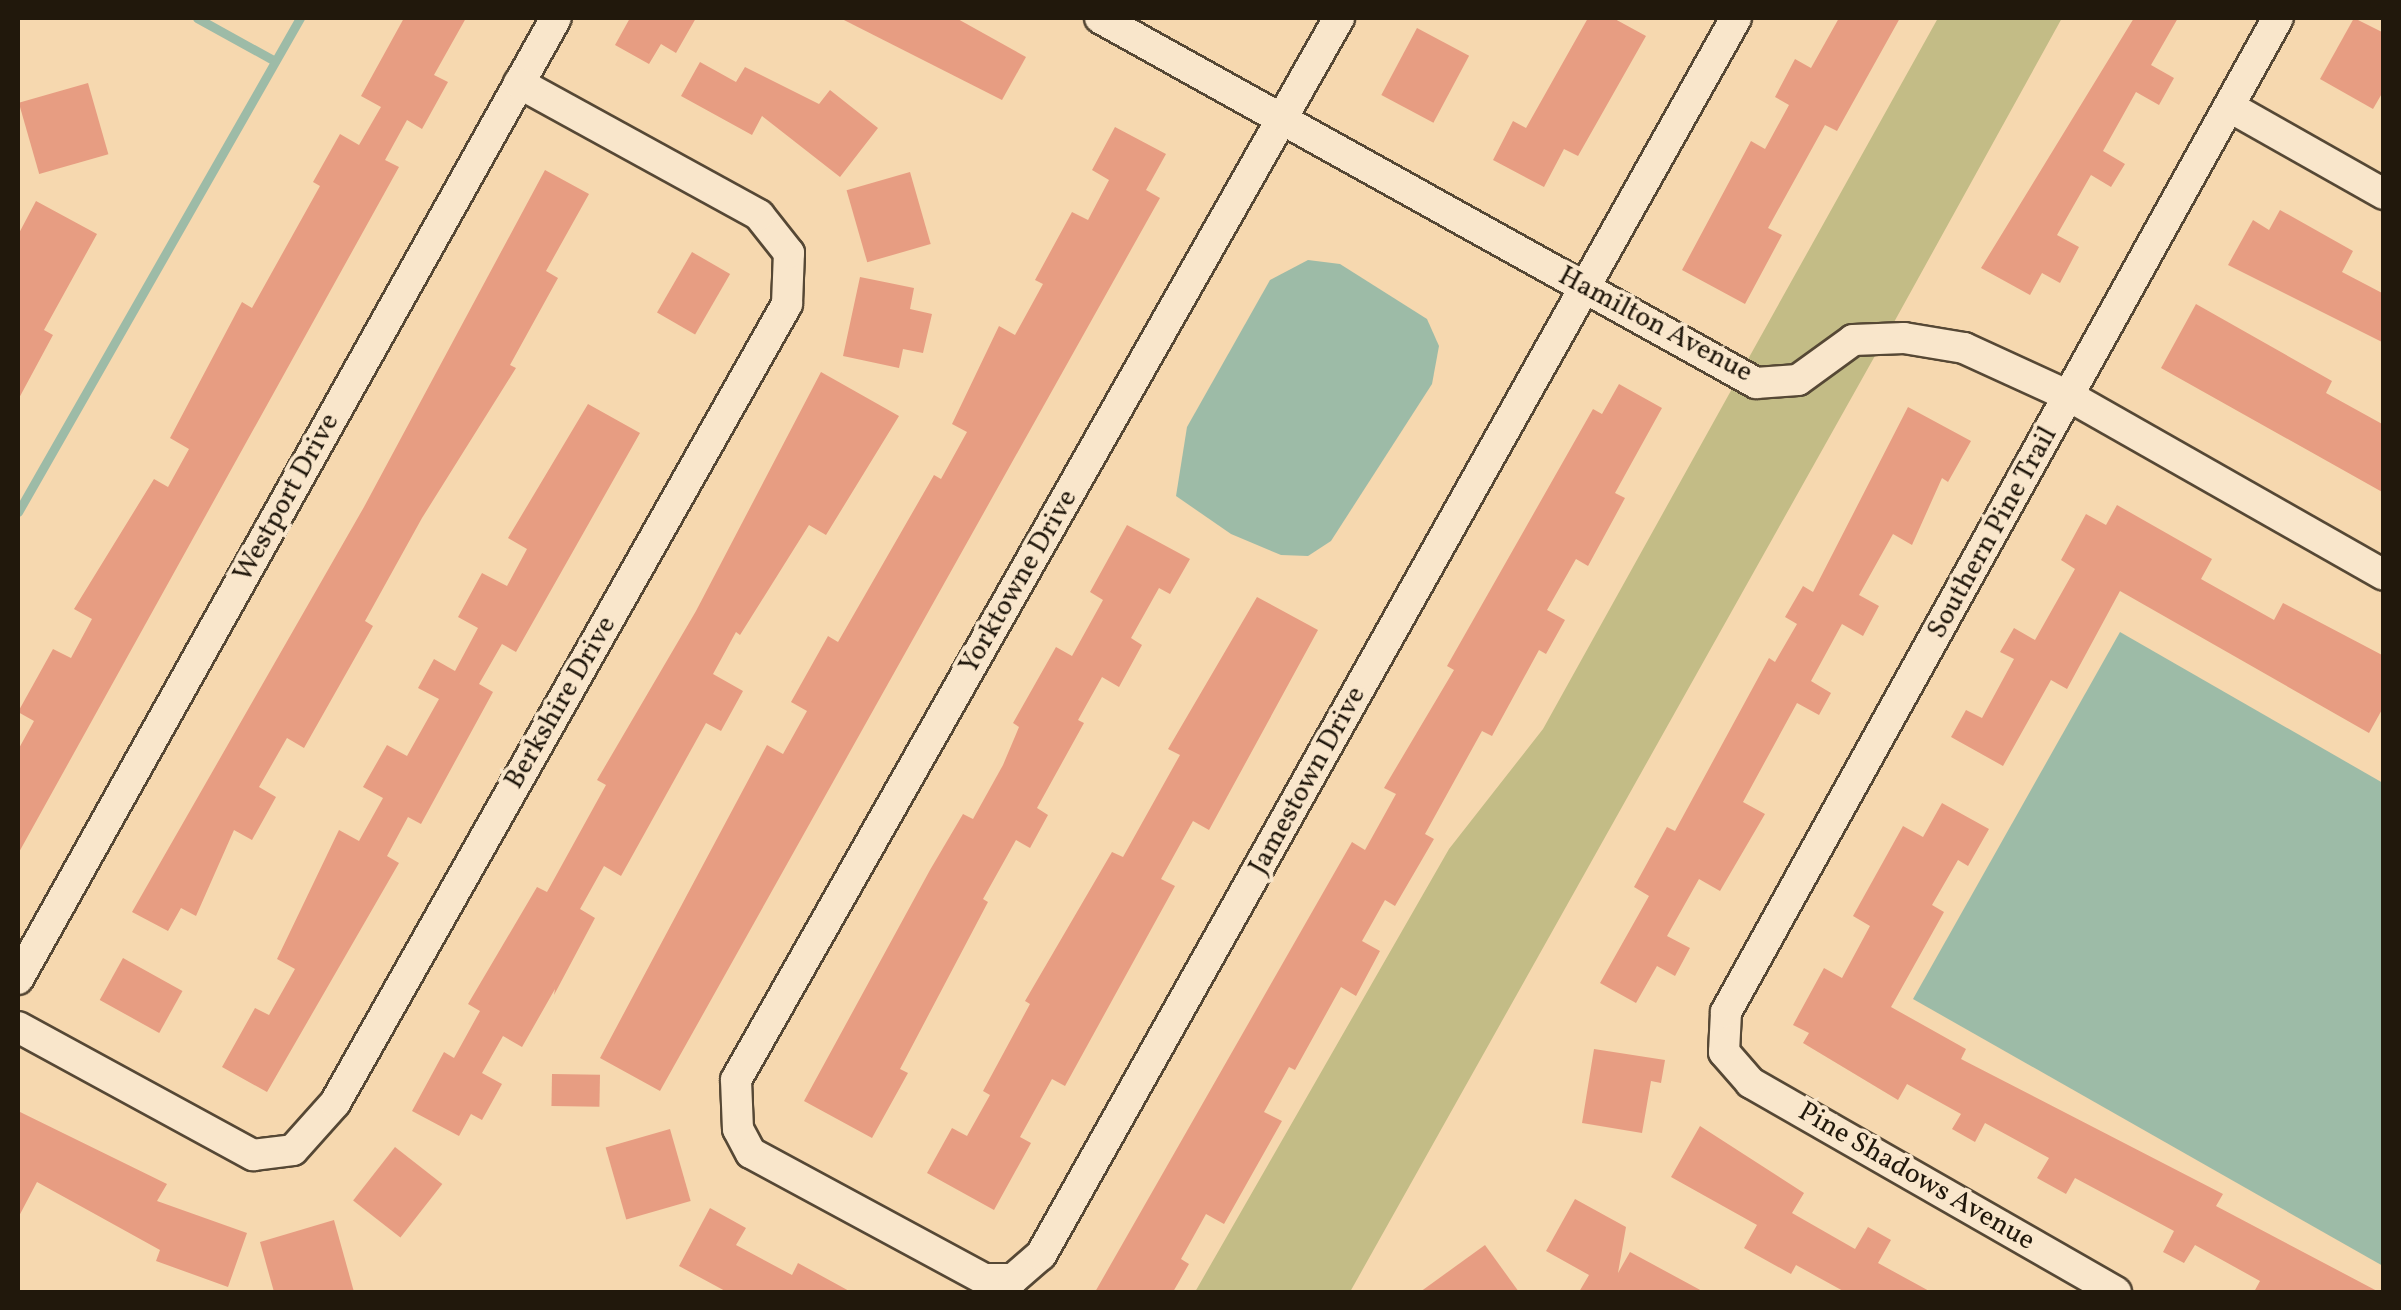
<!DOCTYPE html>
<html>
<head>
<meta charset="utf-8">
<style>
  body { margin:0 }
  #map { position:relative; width:2401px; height:1310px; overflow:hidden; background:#f6d8af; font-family:Vollkorn,serif }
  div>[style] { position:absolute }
  .green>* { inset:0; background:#c3bc86 }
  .water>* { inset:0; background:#9dbba7 }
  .stream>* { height:9px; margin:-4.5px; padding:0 4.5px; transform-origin:4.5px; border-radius:4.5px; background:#9dbba7 }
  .building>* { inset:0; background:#e79d82; transform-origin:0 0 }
  .roads { filter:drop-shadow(2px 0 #564835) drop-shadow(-2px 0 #564835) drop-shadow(0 2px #564835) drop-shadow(0 -2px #564835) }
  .minor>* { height:30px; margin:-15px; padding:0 15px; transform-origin:15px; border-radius:15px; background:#f9e6cb }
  span { translate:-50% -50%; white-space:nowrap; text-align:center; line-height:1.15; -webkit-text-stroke:8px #f9e6cb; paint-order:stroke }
  .street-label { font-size:28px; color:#21180c }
  .frame { position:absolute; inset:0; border:20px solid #21180c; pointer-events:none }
</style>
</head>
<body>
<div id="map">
  <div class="green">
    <div style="clip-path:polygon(1938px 18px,2062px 18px,1893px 324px,1851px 325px,1791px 365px,1758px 367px,1747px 361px)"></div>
    <div style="clip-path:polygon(1876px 354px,1350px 1292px,1195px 1292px,1449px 849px,1543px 729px,1733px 387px,1759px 397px,1801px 395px,1860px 355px)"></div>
  </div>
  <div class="water">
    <div style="clip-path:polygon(1308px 260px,1340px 264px,1427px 319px,1439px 346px,1432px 384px,1331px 541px,1308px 556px,1281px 555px,1231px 534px,1176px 496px,1187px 427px,1270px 280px)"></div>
    <div style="clip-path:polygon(2120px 632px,2383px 783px,2383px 1266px,1913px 999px)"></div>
  </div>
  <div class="stream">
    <div style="left:197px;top:18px;width:89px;rotate:28.9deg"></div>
    <div style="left:18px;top:512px;width:569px;rotate:-60.28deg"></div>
  </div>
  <div class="building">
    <div style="clip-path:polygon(404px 18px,466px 18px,434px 75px,448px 82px,422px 129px,407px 120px,385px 160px,399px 167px,18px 854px,18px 750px,34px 721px,18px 712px,53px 649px,71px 658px,92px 619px,74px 609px,154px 479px,168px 487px,189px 449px,170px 438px,242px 302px,252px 308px,320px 186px,313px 182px,340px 134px,359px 145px,381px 107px,361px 96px)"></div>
    <div style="clip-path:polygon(630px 18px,696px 18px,676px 53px,661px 44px,649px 64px,615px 45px)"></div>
    <div style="clip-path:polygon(840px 18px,956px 18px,1026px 57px,1002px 100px)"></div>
    <div style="clip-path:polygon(1588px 18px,1613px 18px,1646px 36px,1578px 156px,1564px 149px,1544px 187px,1493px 160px,1513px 121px,1526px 128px)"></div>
    <div style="clip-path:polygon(1839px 18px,1900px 18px,1837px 131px,1825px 125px,1768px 228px,1782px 235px,1745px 304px,1682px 270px,1751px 141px,1765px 149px,1789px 105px,1775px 97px,1795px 59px,1811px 68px)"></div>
    <div style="clip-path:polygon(2134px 18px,2178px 18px,2151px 65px,2174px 78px,2159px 105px,2136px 92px,2103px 151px,2125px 164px,2111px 187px,2091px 175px,2057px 235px,2079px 247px,2060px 283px,2042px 273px,2030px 295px,1981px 268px)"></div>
    <div style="clip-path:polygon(2354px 18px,2384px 33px,2384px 90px,2373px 109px,2320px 79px)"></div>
    <div style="left:1417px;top:28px;width:59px;height:76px;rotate:28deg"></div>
    <div style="clip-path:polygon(700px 62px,736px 82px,745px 67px,819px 104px,830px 90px,878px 128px,840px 177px,762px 116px,752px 135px,681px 96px)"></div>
    <div style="left:88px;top:83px;width:74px;height:72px;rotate:74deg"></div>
    <div style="clip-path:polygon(1115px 127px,1166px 154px,1146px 190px,1160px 198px,660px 1091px,600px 1058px,767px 745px,783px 754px,807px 711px,791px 702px,828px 636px,838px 642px,934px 475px,941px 479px,967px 432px,952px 424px,999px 326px,1015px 335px,1043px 284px,1035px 280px,1072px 212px,1088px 220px,1109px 180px,1092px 170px)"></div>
    <div style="clip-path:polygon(545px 170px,589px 194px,546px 271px,558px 278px,510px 365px,516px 368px,422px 518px,365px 621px,373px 626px,304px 748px,287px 738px,259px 787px,276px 797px,252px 840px,234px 830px,196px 916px,181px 908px,168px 931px,132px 912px,364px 507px)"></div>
    <div style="left:910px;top:172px;width:75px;height:66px;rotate:74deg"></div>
    <div style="clip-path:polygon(36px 201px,97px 234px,44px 330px,53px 335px,18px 400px,18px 235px)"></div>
    <div style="clip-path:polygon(2280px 210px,2353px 251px,2342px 272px,2384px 294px,2384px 343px,2228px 265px,2253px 220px,2269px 230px)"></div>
    <div style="left:692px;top:252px;width:44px;height:70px;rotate:30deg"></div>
    <div style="clip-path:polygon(860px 277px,914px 288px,910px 309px,932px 314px,923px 353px,903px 349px,899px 368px,843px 356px)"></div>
    <div style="clip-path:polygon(2196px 304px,2332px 381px,2326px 393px,2384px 425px,2384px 493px,2161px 368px)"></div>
    <div style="clip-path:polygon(821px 372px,899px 416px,826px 535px,809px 525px,740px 635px,736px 632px,713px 674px,743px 691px,721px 731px,706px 723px,621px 876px,604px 866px,580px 909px,595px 918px,554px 995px,555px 989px,522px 1047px,503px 1036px,482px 1073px,502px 1084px,482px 1120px,471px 1114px,459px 1136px,412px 1111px,444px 1052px,454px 1058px,480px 1011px,468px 1004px,537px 887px,547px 892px,606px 785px,597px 780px,696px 611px)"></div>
    <div style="clip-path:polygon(1619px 384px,1662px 408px,1615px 493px,1625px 498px,1588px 566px,1576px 559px,1547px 610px,1565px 620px,1546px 654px,1539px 650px,1492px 736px,1482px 731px,1425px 834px,1434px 839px,1395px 906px,1385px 900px,1362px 941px,1380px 951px,1356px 996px,1341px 987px,1295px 1070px,1289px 1067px,1264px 1112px,1282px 1121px,1224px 1224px,1206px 1214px,1181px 1259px,1189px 1264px,1173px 1292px,1095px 1292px,1352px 842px,1365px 850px,1396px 794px,1384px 788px,1454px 670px,1447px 666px,1593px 409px,1602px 414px)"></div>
    <div style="clip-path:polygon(588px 404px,640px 433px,516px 652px,502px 644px,479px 684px,493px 692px,421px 824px,408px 817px,387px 856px,399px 863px,267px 1092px,222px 1067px,255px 1008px,269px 1015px,295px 969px,277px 959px,339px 830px,359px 841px,383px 798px,363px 787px,387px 745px,407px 756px,439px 699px,418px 688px,434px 659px,455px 671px,478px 628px,458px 617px,482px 573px,507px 586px,527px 549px,508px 538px)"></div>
    <div style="clip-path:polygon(1908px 407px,1971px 441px,1948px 482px,1942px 478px,1912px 545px,1893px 534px,1859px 595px,1879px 606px,1863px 636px,1842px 624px,1811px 681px,1831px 693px,1819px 715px,1797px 703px,1743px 802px,1765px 814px,1720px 891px,1699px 879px,1667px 936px,1690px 948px,1675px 976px,1657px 966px,1636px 1003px,1600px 983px,1649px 896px,1634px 887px,1667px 827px,1675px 831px,1769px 658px,1775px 662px,1797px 624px,1785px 617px,1803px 586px,1813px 592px)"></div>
    <div style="clip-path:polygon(2117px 505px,2212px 559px,2201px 579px,2274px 620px,2283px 603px,2384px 656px,2384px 706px,2369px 733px,2120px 591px,2067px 689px,2051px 680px,2003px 766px,1951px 737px,1966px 710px,1982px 718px,2014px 659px,2000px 652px,2014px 628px,2035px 640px,2075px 569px,2061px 560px,2086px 514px,2106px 525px)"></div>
    <div style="clip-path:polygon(1127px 525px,1190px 559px,1170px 594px,1159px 588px,1131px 638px,1142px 645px,1119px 687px,1102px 677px,1078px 720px,1084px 723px,1037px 808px,1048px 815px,1030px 848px,1016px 840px,983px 899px,988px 902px,900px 1069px,908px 1073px,872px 1138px,804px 1101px,930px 870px,963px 814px,973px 819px,1003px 765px,1019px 727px,1013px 723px,1056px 647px,1072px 656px,1103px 600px,1090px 592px)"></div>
    <div style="clip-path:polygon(1257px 597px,1318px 630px,1209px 830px,1193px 821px,1161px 879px,1175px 886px,1065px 1086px,1052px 1079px,1020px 1137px,1031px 1143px,994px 1210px,927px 1173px,952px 1128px,967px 1136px,990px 1095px,983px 1091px,1030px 1004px,1025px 1001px,1112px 852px,1123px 857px,1180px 755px,1168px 749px)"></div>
    <div style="clip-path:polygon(1942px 803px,1989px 829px,1968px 866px,1958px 860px,1932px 905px,1944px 912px,1891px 1007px,1966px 1049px,1961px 1059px,2223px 1194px,2216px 1206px,2379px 1292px,2254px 1292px,2260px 1281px,2195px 1245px,2184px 1263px,2163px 1252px,2174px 1231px,2075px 1178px,2066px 1194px,2037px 1178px,2049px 1158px,1985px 1123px,1975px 1142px,1952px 1129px,1961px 1114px,1907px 1084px,1898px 1100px,1803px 1043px,1809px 1033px,1793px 1025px,1824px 968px,1842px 978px,1870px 926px,1853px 916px,1903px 826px,1923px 837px)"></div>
    <div style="left:123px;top:958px;width:68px;height:48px;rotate:29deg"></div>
    <div style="clip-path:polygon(1594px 1049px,1665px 1060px,1661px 1083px,1651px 1081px,1642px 1133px,1582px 1123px)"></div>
    <div style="left:552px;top:1074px;width:48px;height:32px;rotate:1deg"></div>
    <div style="clip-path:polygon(18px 1111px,167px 1184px,157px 1201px,247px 1233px,228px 1287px,156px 1261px,160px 1250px,37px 1182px,18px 1218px)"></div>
    <div style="clip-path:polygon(1700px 1126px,1804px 1193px,1792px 1213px,1855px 1249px,1868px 1227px,1891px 1240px,1878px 1263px,1931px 1292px,1845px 1292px,1796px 1265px,1791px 1274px,1744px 1248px,1757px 1225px,1671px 1177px)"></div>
    <div style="left:670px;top:1129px;width:75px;height:67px;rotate:74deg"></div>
    <div style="left:395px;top:1147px;width:60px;height:68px;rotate:38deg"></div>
    <div style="clip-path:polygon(1575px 1199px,1626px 1227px,1618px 1273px,1630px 1252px,1704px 1292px,1579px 1292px,1589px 1275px,1546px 1251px)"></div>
    <div style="clip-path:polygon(710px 1208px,746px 1228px,736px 1245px,792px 1275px,798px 1263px,851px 1292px,727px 1292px,679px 1266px)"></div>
    <div style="clip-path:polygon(334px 1220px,354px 1292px,274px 1292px,260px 1242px)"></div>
    <div style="clip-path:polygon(1485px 1245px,1519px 1292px,1420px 1292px)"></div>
  </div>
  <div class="roads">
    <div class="minor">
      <div style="left:1100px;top:18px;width:751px;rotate:29.09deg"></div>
      <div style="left:1756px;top:383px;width:42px;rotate:-4.1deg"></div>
      <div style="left:1798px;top:380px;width:68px;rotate:-36deg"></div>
      <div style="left:1853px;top:340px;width:51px;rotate:-2.2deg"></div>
      <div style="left:1904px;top:338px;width:61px;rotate:9.5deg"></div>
      <div style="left:1964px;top:348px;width:115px;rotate:24.6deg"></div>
      <div style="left:2069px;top:396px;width:362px;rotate:29.6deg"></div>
      <div style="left:1339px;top:18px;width:1221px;rotate:119.59deg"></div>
      <div style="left:736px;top:1080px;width:49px;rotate:87.7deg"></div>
      <div style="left:738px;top:1129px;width:27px;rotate:62deg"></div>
      <div style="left:751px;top:1153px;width:265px;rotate:28.4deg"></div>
      <div style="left:984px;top:1279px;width:29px"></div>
      <div style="left:1013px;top:1279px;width:37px;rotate:-41deg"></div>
      <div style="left:1041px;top:1255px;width:1419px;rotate:-60.67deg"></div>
      <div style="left:2230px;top:107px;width:177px;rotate:29.5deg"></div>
      <div style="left:18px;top:979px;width:1101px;rotate:-60.76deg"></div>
      <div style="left:18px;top:1027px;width:268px;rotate:28.6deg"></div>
      <div style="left:253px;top:1155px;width:40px;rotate:-7.1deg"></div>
      <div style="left:293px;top:1150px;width:63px;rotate:-48.2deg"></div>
      <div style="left:335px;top:1103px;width:918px;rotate:-60.5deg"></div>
      <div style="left:787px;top:304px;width:51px;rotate:-87.8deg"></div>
      <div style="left:789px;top:253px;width:48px;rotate:-128.3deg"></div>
      <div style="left:759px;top:215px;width:274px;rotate:-151.2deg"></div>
      <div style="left:2116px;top:1292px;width:421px;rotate:-150.2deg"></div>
      <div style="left:1751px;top:1083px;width:41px;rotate:-131.1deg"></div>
      <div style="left:1724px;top:1052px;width:40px;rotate:-87.1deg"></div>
      <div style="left:1726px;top:1012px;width:1137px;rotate:-60.96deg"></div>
    </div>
  </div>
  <div class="street-label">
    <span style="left:1655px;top:325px;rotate:28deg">Hamilton Avenue</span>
    <span style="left:287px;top:498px;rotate:-61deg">Westport Drive</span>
    <span style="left:1993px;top:533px;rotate:-61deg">Southern Pine Trail</span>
    <span style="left:1019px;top:582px;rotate:-60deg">Yorktowne Drive</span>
    <span style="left:561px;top:703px;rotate:-60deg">Berkshire Drive</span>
    <span style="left:1308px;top:781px;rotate:-61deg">Jamestown Drive</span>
    <span style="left:1916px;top:1177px;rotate:30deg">Pine Shadows Avenue</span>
  </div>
  <div class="frame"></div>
</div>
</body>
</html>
